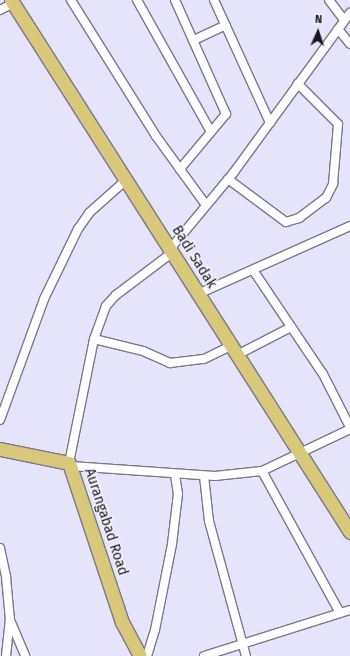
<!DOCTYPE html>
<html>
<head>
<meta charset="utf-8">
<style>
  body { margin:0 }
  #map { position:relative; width:350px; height:656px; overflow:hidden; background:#e6e4fb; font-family:"Fira Sans",sans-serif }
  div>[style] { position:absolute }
  .roads { filter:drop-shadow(1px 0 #7a788d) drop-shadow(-1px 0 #7a788d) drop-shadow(0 1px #7a788d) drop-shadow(0 -1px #7a788d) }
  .street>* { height:8px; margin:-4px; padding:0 4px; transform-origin:4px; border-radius:4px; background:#fff }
  .primary>* { height:13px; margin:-6.5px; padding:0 6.5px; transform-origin:6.5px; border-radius:6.5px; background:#dac87a }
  span { translate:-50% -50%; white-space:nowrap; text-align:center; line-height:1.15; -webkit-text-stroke:3px #f4f3fc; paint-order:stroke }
  .street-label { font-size:14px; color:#18171f }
  .north { position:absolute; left:298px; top:12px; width:40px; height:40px; -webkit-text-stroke:3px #f4f3fc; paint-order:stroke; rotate:3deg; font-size:11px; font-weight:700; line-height:16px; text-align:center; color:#18171f }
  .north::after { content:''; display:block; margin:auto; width:14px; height:18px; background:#18171f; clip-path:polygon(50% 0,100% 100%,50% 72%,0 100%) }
</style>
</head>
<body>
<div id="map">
  <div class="roads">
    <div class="street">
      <div style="left:71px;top:0;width:160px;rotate:58deg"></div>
      <div style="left:156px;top:136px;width:85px;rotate:54.1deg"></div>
      <div style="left:137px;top:0;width:151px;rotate:60.7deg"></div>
      <div style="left:175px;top:0;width:125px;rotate:65.9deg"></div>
      <div style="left:226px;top:114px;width:72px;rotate:129.9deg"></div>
      <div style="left:214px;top:0;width:135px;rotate:65.5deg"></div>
      <div style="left:329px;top:0;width:25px;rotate:53deg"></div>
      <div style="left:0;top:10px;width:15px;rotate:-28deg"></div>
      <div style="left:338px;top:29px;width:19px;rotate:51deg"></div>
      <div style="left:194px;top:40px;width:35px;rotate:-25deg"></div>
      <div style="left:228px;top:179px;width:72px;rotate:36.6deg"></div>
      <div style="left:286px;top:222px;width:14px;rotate:-17deg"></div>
      <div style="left:299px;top:218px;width:34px;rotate:-37deg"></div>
      <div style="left:326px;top:198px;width:16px;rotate:-63deg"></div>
      <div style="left:333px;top:184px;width:60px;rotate:-85.2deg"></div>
      <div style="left:338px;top:124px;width:57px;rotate:-135deg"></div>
      <div style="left:171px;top:248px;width:99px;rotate:-50.3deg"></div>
      <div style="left:234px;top:172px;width:197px;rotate:-53.9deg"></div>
      <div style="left:253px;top:270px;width:125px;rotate:56.1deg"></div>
      <div style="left:323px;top:374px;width:59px;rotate:63deg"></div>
      <div style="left:198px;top:294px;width:167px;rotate:-24.1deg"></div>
      <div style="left:94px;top:339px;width:50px;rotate:13.8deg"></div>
      <div style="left:143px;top:351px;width:30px;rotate:24deg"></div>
      <div style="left:170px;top:363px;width:34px;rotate:-7deg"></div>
      <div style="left:204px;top:359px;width:30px;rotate:-26deg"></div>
      <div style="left:237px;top:355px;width:61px;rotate:-27.4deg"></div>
      <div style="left:0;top:420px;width:129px;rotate:-70deg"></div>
      <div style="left:44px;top:299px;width:78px;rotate:-64.1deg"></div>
      <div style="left:78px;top:229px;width:19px;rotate:-55deg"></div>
      <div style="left:89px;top:213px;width:50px;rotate:-41.7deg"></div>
      <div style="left:69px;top:463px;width:126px;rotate:-78.6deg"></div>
      <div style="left:94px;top:339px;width:35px;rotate:-70deg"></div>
      <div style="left:106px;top:306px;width:15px;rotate:-48deg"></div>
      <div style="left:116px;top:295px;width:71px;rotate:-37deg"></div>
      <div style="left:71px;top:466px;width:144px;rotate:4deg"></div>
      <div style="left:215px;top:476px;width:47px;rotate:-6.1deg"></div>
      <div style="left:262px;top:471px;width:98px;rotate:-25.5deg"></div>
      <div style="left:262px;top:471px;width:162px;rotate:61.2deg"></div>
      <div style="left:204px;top:476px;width:45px;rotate:83.7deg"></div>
      <div style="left:209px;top:521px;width:140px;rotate:74.7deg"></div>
      <div style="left:0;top:548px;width:30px;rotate:78deg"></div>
      <div style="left:6px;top:577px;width:43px;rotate:84.7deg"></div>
      <div style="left:10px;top:620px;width:39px;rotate:67deg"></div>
      <div style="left:6px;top:656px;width:36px;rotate:-84deg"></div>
      <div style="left:147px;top:656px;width:27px;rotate:-73deg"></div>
      <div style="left:155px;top:630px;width:88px;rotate:-78.8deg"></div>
      <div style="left:172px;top:544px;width:50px;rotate:-83.2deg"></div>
      <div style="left:178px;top:494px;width:20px;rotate:-99deg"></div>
      <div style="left:204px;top:656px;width:153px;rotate:-17.5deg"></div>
    </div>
    <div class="primary">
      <div style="left:11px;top:0;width:631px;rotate:57.49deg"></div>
      <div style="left:0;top:449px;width:70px;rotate:11.5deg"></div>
      <div style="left:69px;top:463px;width:168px;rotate:71.6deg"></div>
      <div style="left:122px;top:622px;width:38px;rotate:62deg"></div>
    </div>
  </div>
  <div class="street-label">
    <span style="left:194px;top:257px;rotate:58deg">Badi Sadak</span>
    <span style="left:106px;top:522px;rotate:72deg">Aurangabad Road</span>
  </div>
  <div class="north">N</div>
</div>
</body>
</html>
